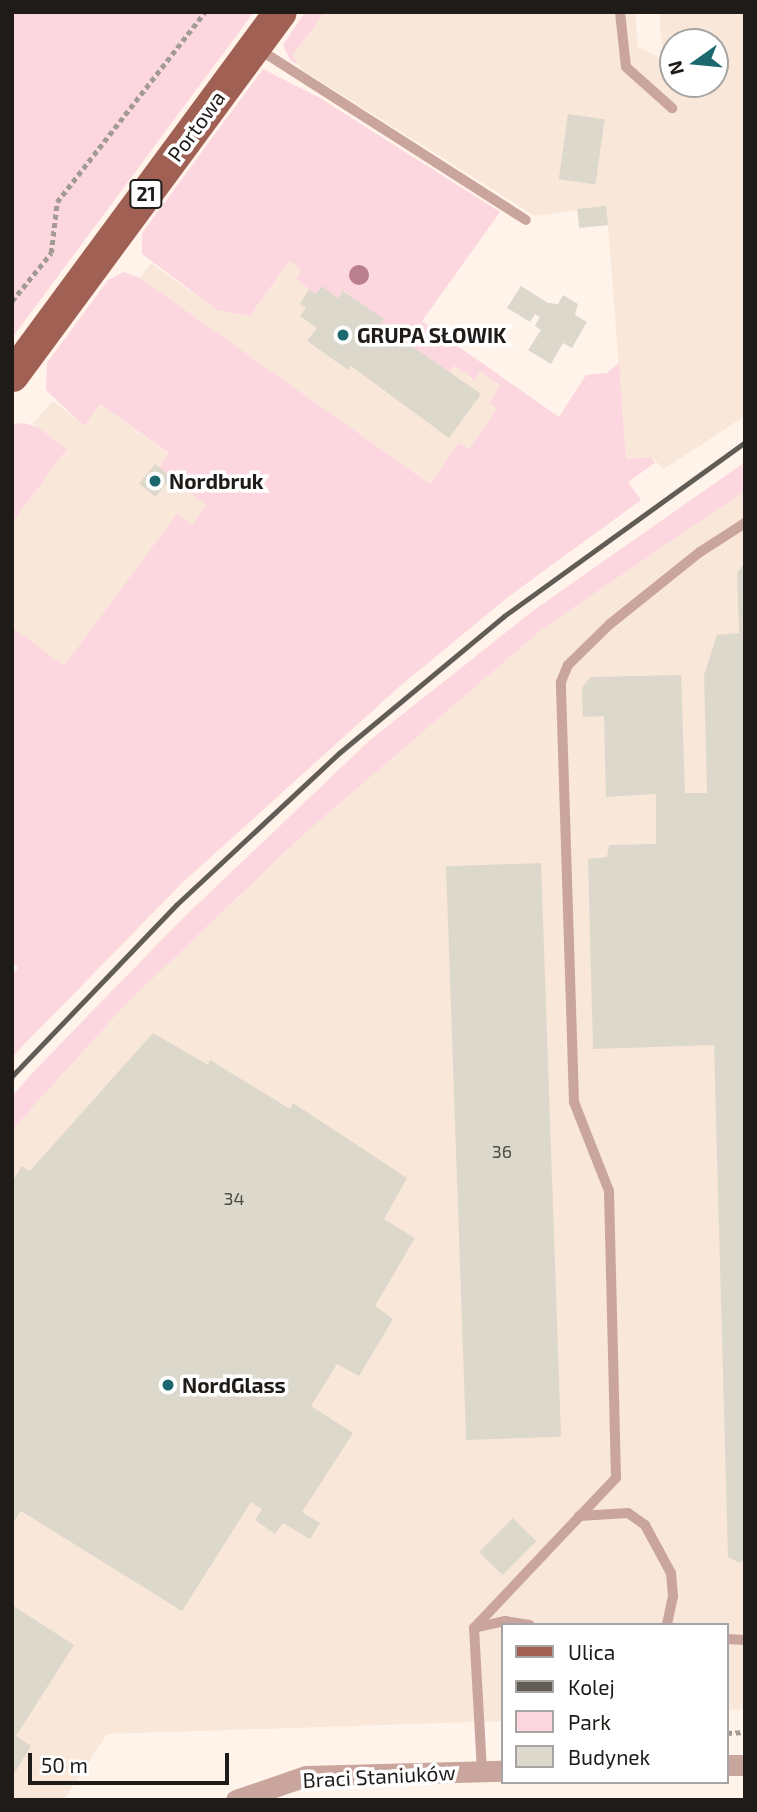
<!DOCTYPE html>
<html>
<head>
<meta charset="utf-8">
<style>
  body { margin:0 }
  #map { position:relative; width:757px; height:1812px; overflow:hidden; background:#fff3ea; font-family:"Exo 2",sans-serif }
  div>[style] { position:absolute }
  .built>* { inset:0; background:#f9e7d9 }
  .green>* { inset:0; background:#fdd7e0 }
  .building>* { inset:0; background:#ddd8cc; transform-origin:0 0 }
  .path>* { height:4.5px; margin-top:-2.25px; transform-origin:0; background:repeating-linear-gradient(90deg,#a29a93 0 5px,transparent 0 8.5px) }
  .service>* { height:10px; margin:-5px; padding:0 5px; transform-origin:5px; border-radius:5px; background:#caa59d }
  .minor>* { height:21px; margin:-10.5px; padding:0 10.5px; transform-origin:10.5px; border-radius:10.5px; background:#caa59d }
  .primary>* { height:33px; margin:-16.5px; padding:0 16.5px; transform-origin:16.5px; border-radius:16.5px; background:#a16054 }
  .rail>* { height:5px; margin:-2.5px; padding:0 2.5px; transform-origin:2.5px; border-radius:2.5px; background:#625c57 }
  .trees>* { width:20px; height:20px; margin:-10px; border-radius:50%; background:#b97f8e }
  .dots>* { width:19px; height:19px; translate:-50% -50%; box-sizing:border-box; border:4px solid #fff; border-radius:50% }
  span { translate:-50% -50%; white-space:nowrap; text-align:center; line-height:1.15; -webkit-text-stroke:7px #fff; paint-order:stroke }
  .number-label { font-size:18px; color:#4e4a45 }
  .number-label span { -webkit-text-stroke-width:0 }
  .shield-label span { padding:2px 5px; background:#fff; border:2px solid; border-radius:5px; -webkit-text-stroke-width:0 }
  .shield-label { font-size:19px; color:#1f1b18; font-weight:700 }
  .street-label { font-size:21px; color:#1f1b18 }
  .poi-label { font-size:21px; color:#1f1b18; font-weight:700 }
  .left { translate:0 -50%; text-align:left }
  .frame { position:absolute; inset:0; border:14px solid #1f1b18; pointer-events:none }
  .legend { position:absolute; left:501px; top:1623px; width:228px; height:161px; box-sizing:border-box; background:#fff; border:2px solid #a5a4a3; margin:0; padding:9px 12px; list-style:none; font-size:21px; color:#1f1b18 }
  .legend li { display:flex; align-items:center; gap:14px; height:35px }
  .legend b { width:35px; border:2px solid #a5a4a3 }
  .north { position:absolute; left:659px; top:28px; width:70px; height:70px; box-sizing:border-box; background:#fff; border:2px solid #a5a4a3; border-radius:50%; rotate:255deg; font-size:19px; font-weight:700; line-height:28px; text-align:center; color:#1f1b18 }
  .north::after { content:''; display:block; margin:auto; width:24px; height:32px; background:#1b686e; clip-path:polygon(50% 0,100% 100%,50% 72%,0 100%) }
  .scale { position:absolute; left:28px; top:1753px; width:201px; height:32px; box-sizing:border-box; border:4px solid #1f1b18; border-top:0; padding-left:9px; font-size:21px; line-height:24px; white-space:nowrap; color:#1f1b18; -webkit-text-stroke:5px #fff; paint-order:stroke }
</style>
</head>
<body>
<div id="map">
  <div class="built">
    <div style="clip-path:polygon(evenodd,325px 12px,635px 12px,638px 47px,663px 59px,659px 12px,745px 12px,745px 416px,664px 469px,651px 457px,626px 459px,608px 225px,593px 208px,535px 216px,301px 69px,293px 55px,325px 12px,673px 42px,715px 42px,715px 84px,673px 84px,673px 42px)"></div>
    <div style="clip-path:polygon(289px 261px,343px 291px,384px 319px,381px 324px,449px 371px,454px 364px,473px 380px,480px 371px,501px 385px,497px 409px,469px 449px,458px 443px,430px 484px,140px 278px,151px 263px,217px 310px,250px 316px)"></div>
    <div style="clip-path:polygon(53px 401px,84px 425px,100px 404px,230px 498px,80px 699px,12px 648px,12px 523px,67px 449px,32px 424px)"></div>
    <div style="clip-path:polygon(745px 491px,745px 1709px,727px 1710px,727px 1625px,503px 1625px,503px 1721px,107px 1734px,64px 1800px,12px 1800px,12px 1130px,125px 1005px,304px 834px,545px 627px)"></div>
  </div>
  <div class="green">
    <div style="clip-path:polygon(12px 12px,254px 12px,12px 338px)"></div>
    <div style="clip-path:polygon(305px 12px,325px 12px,293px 55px,298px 65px,290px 60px,283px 45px)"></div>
    <div style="clip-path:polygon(263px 69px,320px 98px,500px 212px,422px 321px,559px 417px,586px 375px,607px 373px,619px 363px,626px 459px,651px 457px,655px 463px,628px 482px,641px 500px,508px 597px,399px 687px,182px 883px,12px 1057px,12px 975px,18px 968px,12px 962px,12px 627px,64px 666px,177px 514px,192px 525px,206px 505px,159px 468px,169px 453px,100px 404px,84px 426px,46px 390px,47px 363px,108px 280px,124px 272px,140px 278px,430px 484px,458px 443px,469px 449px,497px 409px,489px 403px,500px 385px,480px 371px,474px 380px,455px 365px,449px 372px,380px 324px,383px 319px,344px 291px,338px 298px,322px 287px,316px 294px,296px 279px,302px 270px,289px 261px,250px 316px,217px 310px,142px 254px,142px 233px)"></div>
    <div style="clip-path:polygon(24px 423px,39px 428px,67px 449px,12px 523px,12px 424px)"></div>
    <div style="clip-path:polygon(745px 462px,745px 491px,545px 627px,304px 834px,125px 1005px,12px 1130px,12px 1096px,38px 1067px,182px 919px,369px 741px,534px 610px)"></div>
  </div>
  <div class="building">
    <div style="left:568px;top:114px;width:37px;height:66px;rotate:8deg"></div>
    <div style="left:606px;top:206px;width:19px;height:29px;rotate:84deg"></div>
    <div style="clip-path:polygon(322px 286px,338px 298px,343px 291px,384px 319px,380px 324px,481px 394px,449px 438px,351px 366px,348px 370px,307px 341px,317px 328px,300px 316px,306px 308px,300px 304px,309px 289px,316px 294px)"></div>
    <div style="clip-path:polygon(521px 286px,548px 303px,558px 304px,563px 295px,578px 304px,575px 315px,587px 322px,572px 348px,563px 343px,551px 364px,528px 350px,541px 330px,535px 326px,540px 317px,535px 314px,530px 322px,507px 308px)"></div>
    <div style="left:155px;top:464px;width:21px;height:25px;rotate:39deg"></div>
    <div style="clip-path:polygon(745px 562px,745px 1556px,740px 1563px,728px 1557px,714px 1045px,593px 1049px,588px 859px,607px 857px,609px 845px,656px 844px,656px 794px,606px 797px,604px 716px,583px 717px,582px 688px,590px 677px,681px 675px,685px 793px,707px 793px,704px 675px,717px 635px,739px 633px,737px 573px)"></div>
    <div style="left:541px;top:863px;width:574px;height:95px;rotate:88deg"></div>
    <div style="clip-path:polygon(153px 1033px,208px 1065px,210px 1060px,290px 1109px,293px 1103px,407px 1178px,384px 1219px,415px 1238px,375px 1306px,393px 1319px,359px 1376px,337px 1364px,311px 1406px,353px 1433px,302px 1512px,320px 1523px,310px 1539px,283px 1523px,275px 1534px,255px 1520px,262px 1509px,251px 1502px,182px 1611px,21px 1511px,12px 1524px,12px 1182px,22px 1166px,30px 1171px)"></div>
    <div style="left:513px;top:1518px;width:33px;height:48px;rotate:45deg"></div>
    <div style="clip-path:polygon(12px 1605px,74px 1645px,16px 1736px,31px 1746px,12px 1777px)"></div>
  </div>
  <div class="path">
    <div style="left:12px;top:301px;width:62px;rotate:-50.9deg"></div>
    <div style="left:51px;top:253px;width:51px;rotate:-83.3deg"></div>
    <div style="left:57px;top:202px;width:241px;rotate:-52.1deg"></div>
    <div style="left:727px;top:1733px;width:18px;rotate:-3deg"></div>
  </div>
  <div class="service">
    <div style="left:620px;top:12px;width:55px;rotate:83.8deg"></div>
    <div style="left:626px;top:67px;width:62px;rotate:41.7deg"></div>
    <div style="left:257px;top:48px;width:319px;rotate:32.6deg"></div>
    <div style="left:579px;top:1516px;width:49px;rotate:-3.5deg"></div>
    <div style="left:628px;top:1513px;width:21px;rotate:35deg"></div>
    <div style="left:645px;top:1525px;width:55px;rotate:61.6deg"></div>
    <div style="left:671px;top:1573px;width:23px;rotate:85deg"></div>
    <div style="left:673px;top:1596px;width:30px;rotate:102deg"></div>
    <div style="left:474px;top:1628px;width:32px;rotate:-13deg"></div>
    <div style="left:505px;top:1621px;width:25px;rotate:9deg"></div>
    <div style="left:727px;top:1639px;width:18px;rotate:3deg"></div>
    <div style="left:482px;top:1771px;width:143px;rotate:-93.2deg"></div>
    <div style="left:474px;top:1628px;width:207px;rotate:-46.6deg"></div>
    <div style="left:616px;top:1478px;width:287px;rotate:-91.4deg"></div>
    <div style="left:609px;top:1191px;width:96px;rotate:-111.5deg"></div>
    <div style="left:574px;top:1102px;width:420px;rotate:-91.8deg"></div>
    <div style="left:561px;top:682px;width:18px;rotate:-68deg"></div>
    <div style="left:568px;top:665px;width:59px;rotate:-44.3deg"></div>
    <div style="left:610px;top:624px;width:115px;rotate:-38.7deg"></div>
    <div style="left:700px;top:552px;width:54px;rotate:-32.8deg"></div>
  </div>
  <div class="minor">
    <div style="left:727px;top:1765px;width:18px"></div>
    <div style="left:236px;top:1800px;width:74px;rotate:-18.9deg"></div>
    <div style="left:306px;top:1776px;width:197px;rotate:-1.5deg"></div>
  </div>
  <div class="primary">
    <div style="left:12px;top:375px;width:451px;rotate:-53.6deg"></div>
  </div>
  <div class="rail">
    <div style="left:12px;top:1076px;width:237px;rotate:-46.2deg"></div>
    <div style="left:176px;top:905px;width:223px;rotate:-43deg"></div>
    <div style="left:339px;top:753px;width:214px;rotate:-39.7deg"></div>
    <div style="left:504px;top:616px;width:297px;rotate:-35.8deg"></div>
  </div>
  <div class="trees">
    <div style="left:359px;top:275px"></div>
  </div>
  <div class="dots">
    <div style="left:343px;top:335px;background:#1b686e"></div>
    <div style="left:155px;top:481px;background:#1b686e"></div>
    <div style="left:168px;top:1385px;background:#1b686e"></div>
  </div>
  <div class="number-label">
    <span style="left:502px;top:1151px">36</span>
    <span style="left:234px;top:1198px">34</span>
  </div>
  <div class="shield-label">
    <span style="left:146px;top:194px">21</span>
  </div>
  <div class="street-label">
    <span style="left:196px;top:126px;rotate:-54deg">Portowa</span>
    <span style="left:379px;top:1776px;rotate:-3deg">Braci Staniuków</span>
  </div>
  <div class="poi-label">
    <span class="left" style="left:357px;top:335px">GRUPA SŁOWIK</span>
    <span class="left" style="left:169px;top:481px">Nordbruk</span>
    <span class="left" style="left:182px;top:1385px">NordGlass</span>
  </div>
  <div class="frame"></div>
  <ul class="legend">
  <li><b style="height:9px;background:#a16054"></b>Ulica</li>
  <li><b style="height:9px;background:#625c57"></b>Kolej</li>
  <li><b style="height:19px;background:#fdd7e0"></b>Park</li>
  <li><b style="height:19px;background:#ddd8cc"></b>Budynek</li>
  </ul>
  <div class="north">N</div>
  <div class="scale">50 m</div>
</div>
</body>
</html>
